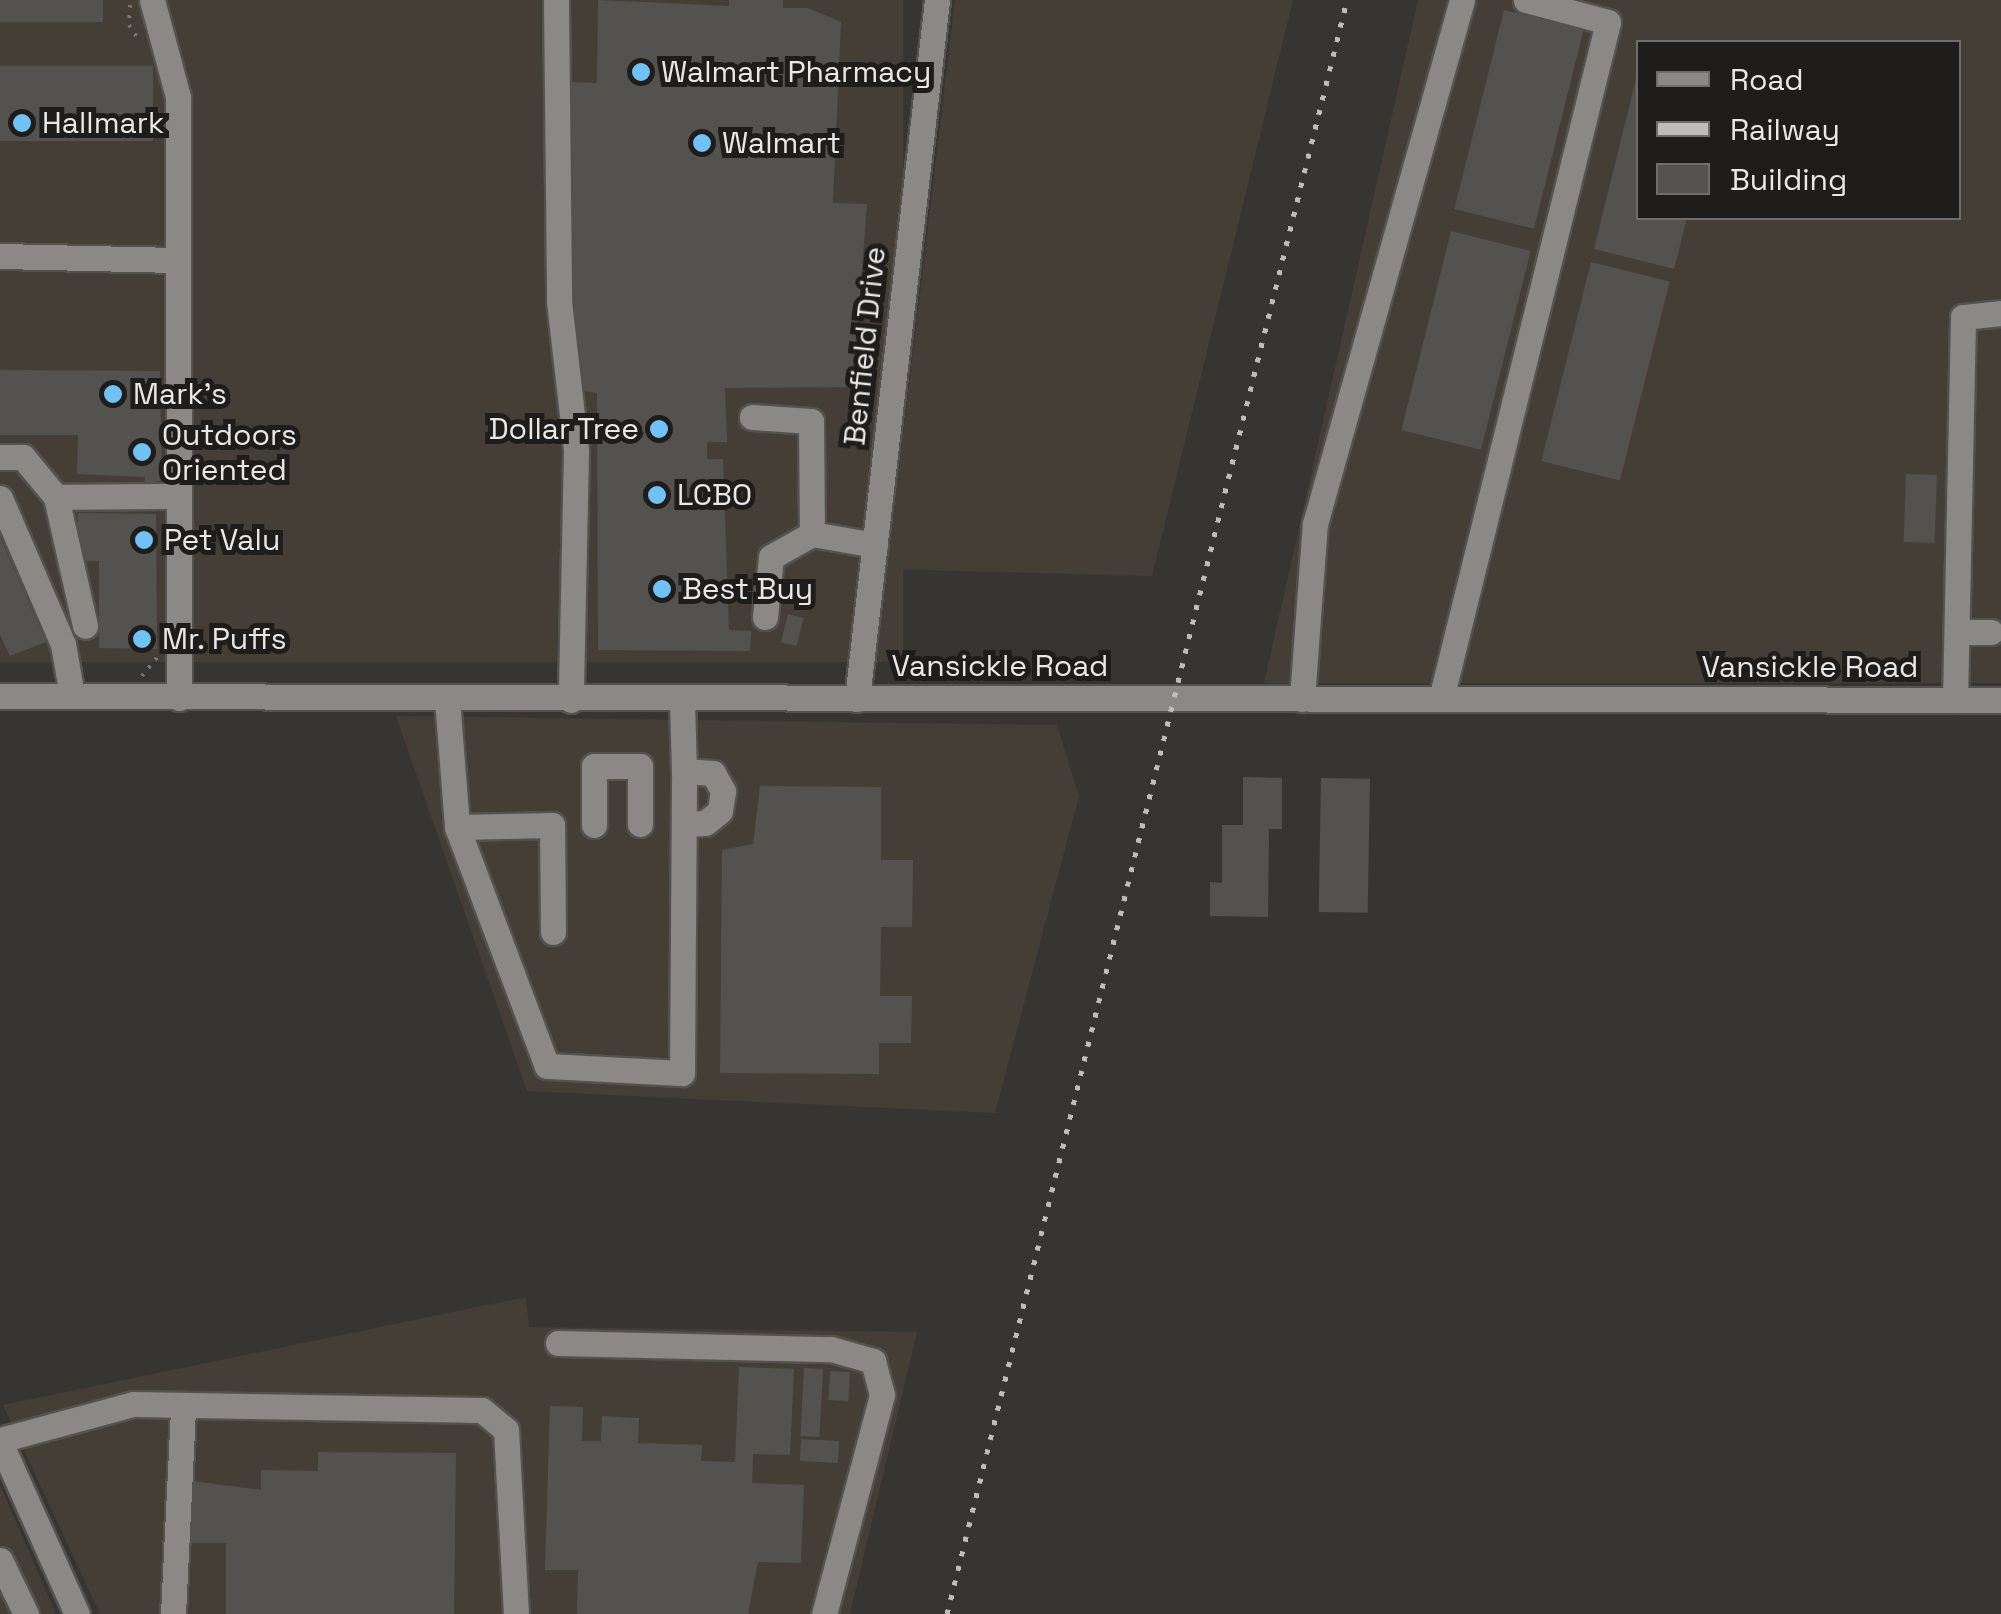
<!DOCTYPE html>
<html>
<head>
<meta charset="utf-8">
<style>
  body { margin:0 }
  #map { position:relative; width:2001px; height:1614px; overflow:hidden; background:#373532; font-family:"Space Grotesk",sans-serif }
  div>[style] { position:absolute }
  .built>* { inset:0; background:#443e37; transform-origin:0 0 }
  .building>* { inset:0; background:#54524f; transform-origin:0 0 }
  .path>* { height:4px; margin-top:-2px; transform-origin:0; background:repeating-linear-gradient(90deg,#797775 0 2.5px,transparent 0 10.5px) }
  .roads { filter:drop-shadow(2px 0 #54524f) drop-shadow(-2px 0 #54524f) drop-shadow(0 2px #54524f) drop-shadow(0 -2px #54524f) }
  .minor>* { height:25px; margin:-12.5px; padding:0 12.5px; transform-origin:12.5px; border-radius:12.5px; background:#8b8885 }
  .rail>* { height:5px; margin-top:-2.5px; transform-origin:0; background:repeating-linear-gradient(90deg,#bebdba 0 5px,transparent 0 15px) }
  .dots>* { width:28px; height:28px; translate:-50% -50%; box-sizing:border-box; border:5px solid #1e1d1c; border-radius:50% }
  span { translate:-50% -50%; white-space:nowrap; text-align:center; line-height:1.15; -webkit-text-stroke:10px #1e1d1c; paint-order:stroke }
  .poi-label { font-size:30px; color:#e9e8e6 }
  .left { translate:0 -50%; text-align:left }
  .right { translate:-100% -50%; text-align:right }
  .street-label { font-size:30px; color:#e9e8e6 }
  .legend { position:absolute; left:1636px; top:40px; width:325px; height:180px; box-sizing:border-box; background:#1e1d1c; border:2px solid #6f6e6d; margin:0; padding:12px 18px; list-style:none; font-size:30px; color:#e9e8e6 }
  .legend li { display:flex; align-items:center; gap:20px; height:50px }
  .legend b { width:50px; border:2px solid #6f6e6d }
</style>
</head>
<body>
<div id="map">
  <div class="built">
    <div style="left:0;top:0;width:903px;height:662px"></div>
    <div style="clip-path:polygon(955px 0,1293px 0,1152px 576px,887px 569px)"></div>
    <div style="clip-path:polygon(evenodd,1418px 0,2001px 0,2001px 683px,1264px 683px,1418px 0,1638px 42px,1958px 42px,1958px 218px,1638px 218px,1638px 42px)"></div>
    <div style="clip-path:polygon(396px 716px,1057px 725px,1079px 796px,995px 1113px,527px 1091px)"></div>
    <div style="clip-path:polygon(526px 1297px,529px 1327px,917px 1332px,850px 1614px,100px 1614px,3px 1405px)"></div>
    <div style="clip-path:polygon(0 1485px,56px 1614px,0 1614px)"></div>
  </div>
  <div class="building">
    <div style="left:0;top:0;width:103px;height:22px"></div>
    <div style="clip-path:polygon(598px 0,729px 6px,729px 0,783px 0,783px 8px,808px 8px,841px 22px,833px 203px,867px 204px,853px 387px,725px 388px,727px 442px,707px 442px,707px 459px,723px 459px,729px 630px,751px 631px,750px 651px,598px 650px,597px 393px,577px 390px,568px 354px,570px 82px,597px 83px)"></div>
    <div style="left:1504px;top:10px;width:82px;height:205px;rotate:14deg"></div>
    <div style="left:0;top:66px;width:153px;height:75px"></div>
    <div style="clip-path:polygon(1637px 75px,1638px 218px,1687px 218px,1674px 269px,1594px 249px)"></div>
    <div style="left:1451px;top:231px;width:82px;height:205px;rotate:14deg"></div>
    <div style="left:1591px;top:262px;width:81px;height:205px;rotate:14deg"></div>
    <div style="clip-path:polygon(0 370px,160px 371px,162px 480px,144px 486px,145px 477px,77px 474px,78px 435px,0 435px)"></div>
    <div style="left:1906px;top:474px;width:31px;height:68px;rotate:2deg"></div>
    <div style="clip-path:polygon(78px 513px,156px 514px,157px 649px,99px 648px,99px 561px,78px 561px)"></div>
    <div style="clip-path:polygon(0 537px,46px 642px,10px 656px,0 635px)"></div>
    <div style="left:788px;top:614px;width:16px;height:29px;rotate:14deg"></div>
    <div style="clip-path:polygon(1243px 777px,1282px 778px,1282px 829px,1269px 829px,1268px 917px,1210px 916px,1210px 882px,1222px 883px,1222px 825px,1243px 825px)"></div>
    <div style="left:1321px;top:778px;width:49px;height:134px;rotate:1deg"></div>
    <div style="clip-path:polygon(760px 786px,881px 787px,881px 860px,913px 860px,912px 927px,881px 927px,880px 996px,912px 996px,911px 1043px,879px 1043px,879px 1074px,720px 1073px,722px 850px,753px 844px)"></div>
    <div style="clip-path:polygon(739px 1367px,794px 1369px,790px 1455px,753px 1454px,752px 1483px,804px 1485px,801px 1563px,758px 1562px,748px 1614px,577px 1614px,578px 1570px,545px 1570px,550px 1406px,583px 1407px,582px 1441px,601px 1441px,602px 1416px,639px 1418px,638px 1443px,702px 1445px,701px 1461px,735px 1462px)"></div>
    <div style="left:804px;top:1368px;width:19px;height:68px;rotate:3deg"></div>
    <div style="left:830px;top:1371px;width:20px;height:29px;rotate:3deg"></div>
    <div style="left:801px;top:1439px;width:38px;height:22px;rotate:3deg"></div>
    <div style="clip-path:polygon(318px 1452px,456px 1453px,454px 1614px,226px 1614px,226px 1543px,191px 1543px,192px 1481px,261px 1490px,261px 1470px,318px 1471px)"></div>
  </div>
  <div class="path">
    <div style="left:130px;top:5px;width:20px;rotate:93deg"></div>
    <div style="left:129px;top:25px;width:20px;rotate:57deg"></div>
    <div style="left:142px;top:676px;width:26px;rotate:-51deg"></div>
  </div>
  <div class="roads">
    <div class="minor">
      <div style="left:152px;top:0;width:100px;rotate:75deg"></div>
      <div style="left:178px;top:97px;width:601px;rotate:89.9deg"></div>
      <div style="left:556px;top:0;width:301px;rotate:89.4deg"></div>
      <div style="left:559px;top:301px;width:151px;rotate:83.5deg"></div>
      <div style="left:576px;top:451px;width:249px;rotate:91.2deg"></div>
      <div style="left:0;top:256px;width:178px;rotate:1.3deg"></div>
      <div style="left:752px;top:417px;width:59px;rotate:3.9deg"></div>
      <div style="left:811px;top:421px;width:113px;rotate:89.5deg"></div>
      <div style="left:812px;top:534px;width:64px;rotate:9.9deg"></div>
      <div style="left:0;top:457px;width:23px"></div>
      <div style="left:23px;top:457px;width:52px;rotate:50.5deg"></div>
      <div style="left:56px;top:497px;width:132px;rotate:77.3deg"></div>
      <div style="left:56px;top:497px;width:122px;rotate:-0.5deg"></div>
      <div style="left:0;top:498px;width:159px;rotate:66.7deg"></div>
      <div style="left:63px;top:644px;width:52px;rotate:80deg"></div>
      <div style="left:765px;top:617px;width:60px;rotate:-84.3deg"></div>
      <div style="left:771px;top:557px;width:47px;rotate:-29.3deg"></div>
      <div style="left:1957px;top:632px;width:34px"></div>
      <div style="left:0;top:696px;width:2001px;rotate:0.11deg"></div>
      <div style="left:447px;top:699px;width:128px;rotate:85.5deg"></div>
      <div style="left:857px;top:699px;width:704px;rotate:-83.47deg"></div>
      <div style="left:1302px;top:699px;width:175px;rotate:-85.8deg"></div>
      <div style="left:1315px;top:524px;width:544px;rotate:-74.33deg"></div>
      <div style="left:1441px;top:699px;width:697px;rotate:-76.14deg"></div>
      <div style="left:1608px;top:22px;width:85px;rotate:-165deg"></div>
      <div style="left:1955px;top:700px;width:383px;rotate:-88.8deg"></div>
      <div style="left:1963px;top:317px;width:38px;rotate:-6deg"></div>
      <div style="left:682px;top:701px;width:70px;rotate:88.4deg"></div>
      <div style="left:594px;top:825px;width:59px;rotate:-90deg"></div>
      <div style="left:594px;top:766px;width:46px"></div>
      <div style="left:640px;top:766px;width:58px;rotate:90deg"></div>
      <div style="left:553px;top:932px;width:107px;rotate:-90.5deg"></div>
      <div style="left:552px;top:825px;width:95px;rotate:178.8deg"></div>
      <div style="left:457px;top:827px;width:255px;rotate:69.4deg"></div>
      <div style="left:547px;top:1066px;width:135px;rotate:3deg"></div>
      <div style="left:682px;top:1073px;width:302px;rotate:-89.6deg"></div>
      <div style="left:684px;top:771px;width:29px;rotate:4deg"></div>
      <div style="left:713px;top:773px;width:21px;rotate:61deg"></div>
      <div style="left:723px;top:791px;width:20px;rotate:99deg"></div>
      <div style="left:720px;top:811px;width:19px;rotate:141deg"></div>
      <div style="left:705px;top:823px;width:21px;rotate:177deg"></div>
      <div style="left:558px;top:1343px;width:273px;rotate:1.3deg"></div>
      <div style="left:831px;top:1349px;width:44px;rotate:15.9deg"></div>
      <div style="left:873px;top:1361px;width:35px;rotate:75deg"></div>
      <div style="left:882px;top:1395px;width:227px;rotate:104.8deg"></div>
      <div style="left:0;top:1440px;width:138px;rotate:-15.1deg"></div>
      <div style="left:133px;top:1404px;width:349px;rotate:1deg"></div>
      <div style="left:482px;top:1410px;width:31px;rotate:40deg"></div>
      <div style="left:506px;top:1430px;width:184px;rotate:86.9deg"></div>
      <div style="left:0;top:1442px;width:188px;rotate:65.9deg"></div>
      <div style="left:0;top:1560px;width:60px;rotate:64.3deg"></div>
      <div style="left:173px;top:1614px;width:205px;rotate:-87.2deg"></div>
    </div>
  </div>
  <div class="rail">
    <div style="left:947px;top:1614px;width:1663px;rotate:-76.08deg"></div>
  </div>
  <div class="dots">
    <div style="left:641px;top:72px;background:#71c1f4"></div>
    <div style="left:22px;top:123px;background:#71c1f4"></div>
    <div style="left:702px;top:143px;background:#71c1f4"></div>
    <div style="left:113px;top:394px;background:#71c1f4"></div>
    <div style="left:659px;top:429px;background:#71c1f4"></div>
    <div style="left:142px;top:452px;background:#71c1f4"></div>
    <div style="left:657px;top:495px;background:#71c1f4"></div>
    <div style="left:144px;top:540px;background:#71c1f4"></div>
    <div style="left:662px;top:589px;background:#71c1f4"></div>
    <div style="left:142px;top:639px;background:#71c1f4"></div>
  </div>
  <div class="poi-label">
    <span class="left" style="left:661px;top:72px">Walmart Pharmacy</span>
    <span class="left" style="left:42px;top:123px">Hallmark</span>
    <span class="left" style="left:722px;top:143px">Walmart</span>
    <span class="left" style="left:133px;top:394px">Mark's</span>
    <span class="right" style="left:639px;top:429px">Dollar Tree</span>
    <span class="left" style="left:162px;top:452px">Outdoors<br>Oriented</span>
    <span class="left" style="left:677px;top:495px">LCBO</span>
    <span class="left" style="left:164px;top:540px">Pet Valu</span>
    <span class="left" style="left:682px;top:589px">Best Buy</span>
    <span class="left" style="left:162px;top:639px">Mr. Puffs</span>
  </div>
  <div class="street-label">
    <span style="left:865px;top:346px;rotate:-84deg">Benfield Drive</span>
    <span style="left:1000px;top:666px">Vansickle Road</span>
    <span style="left:1810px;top:667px">Vansickle Road</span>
  </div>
  <ul class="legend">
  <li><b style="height:12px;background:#8b8885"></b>Road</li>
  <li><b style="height:12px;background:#bebdba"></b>Railway</li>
  <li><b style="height:28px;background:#54524f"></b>Building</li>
  </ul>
</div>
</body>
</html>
